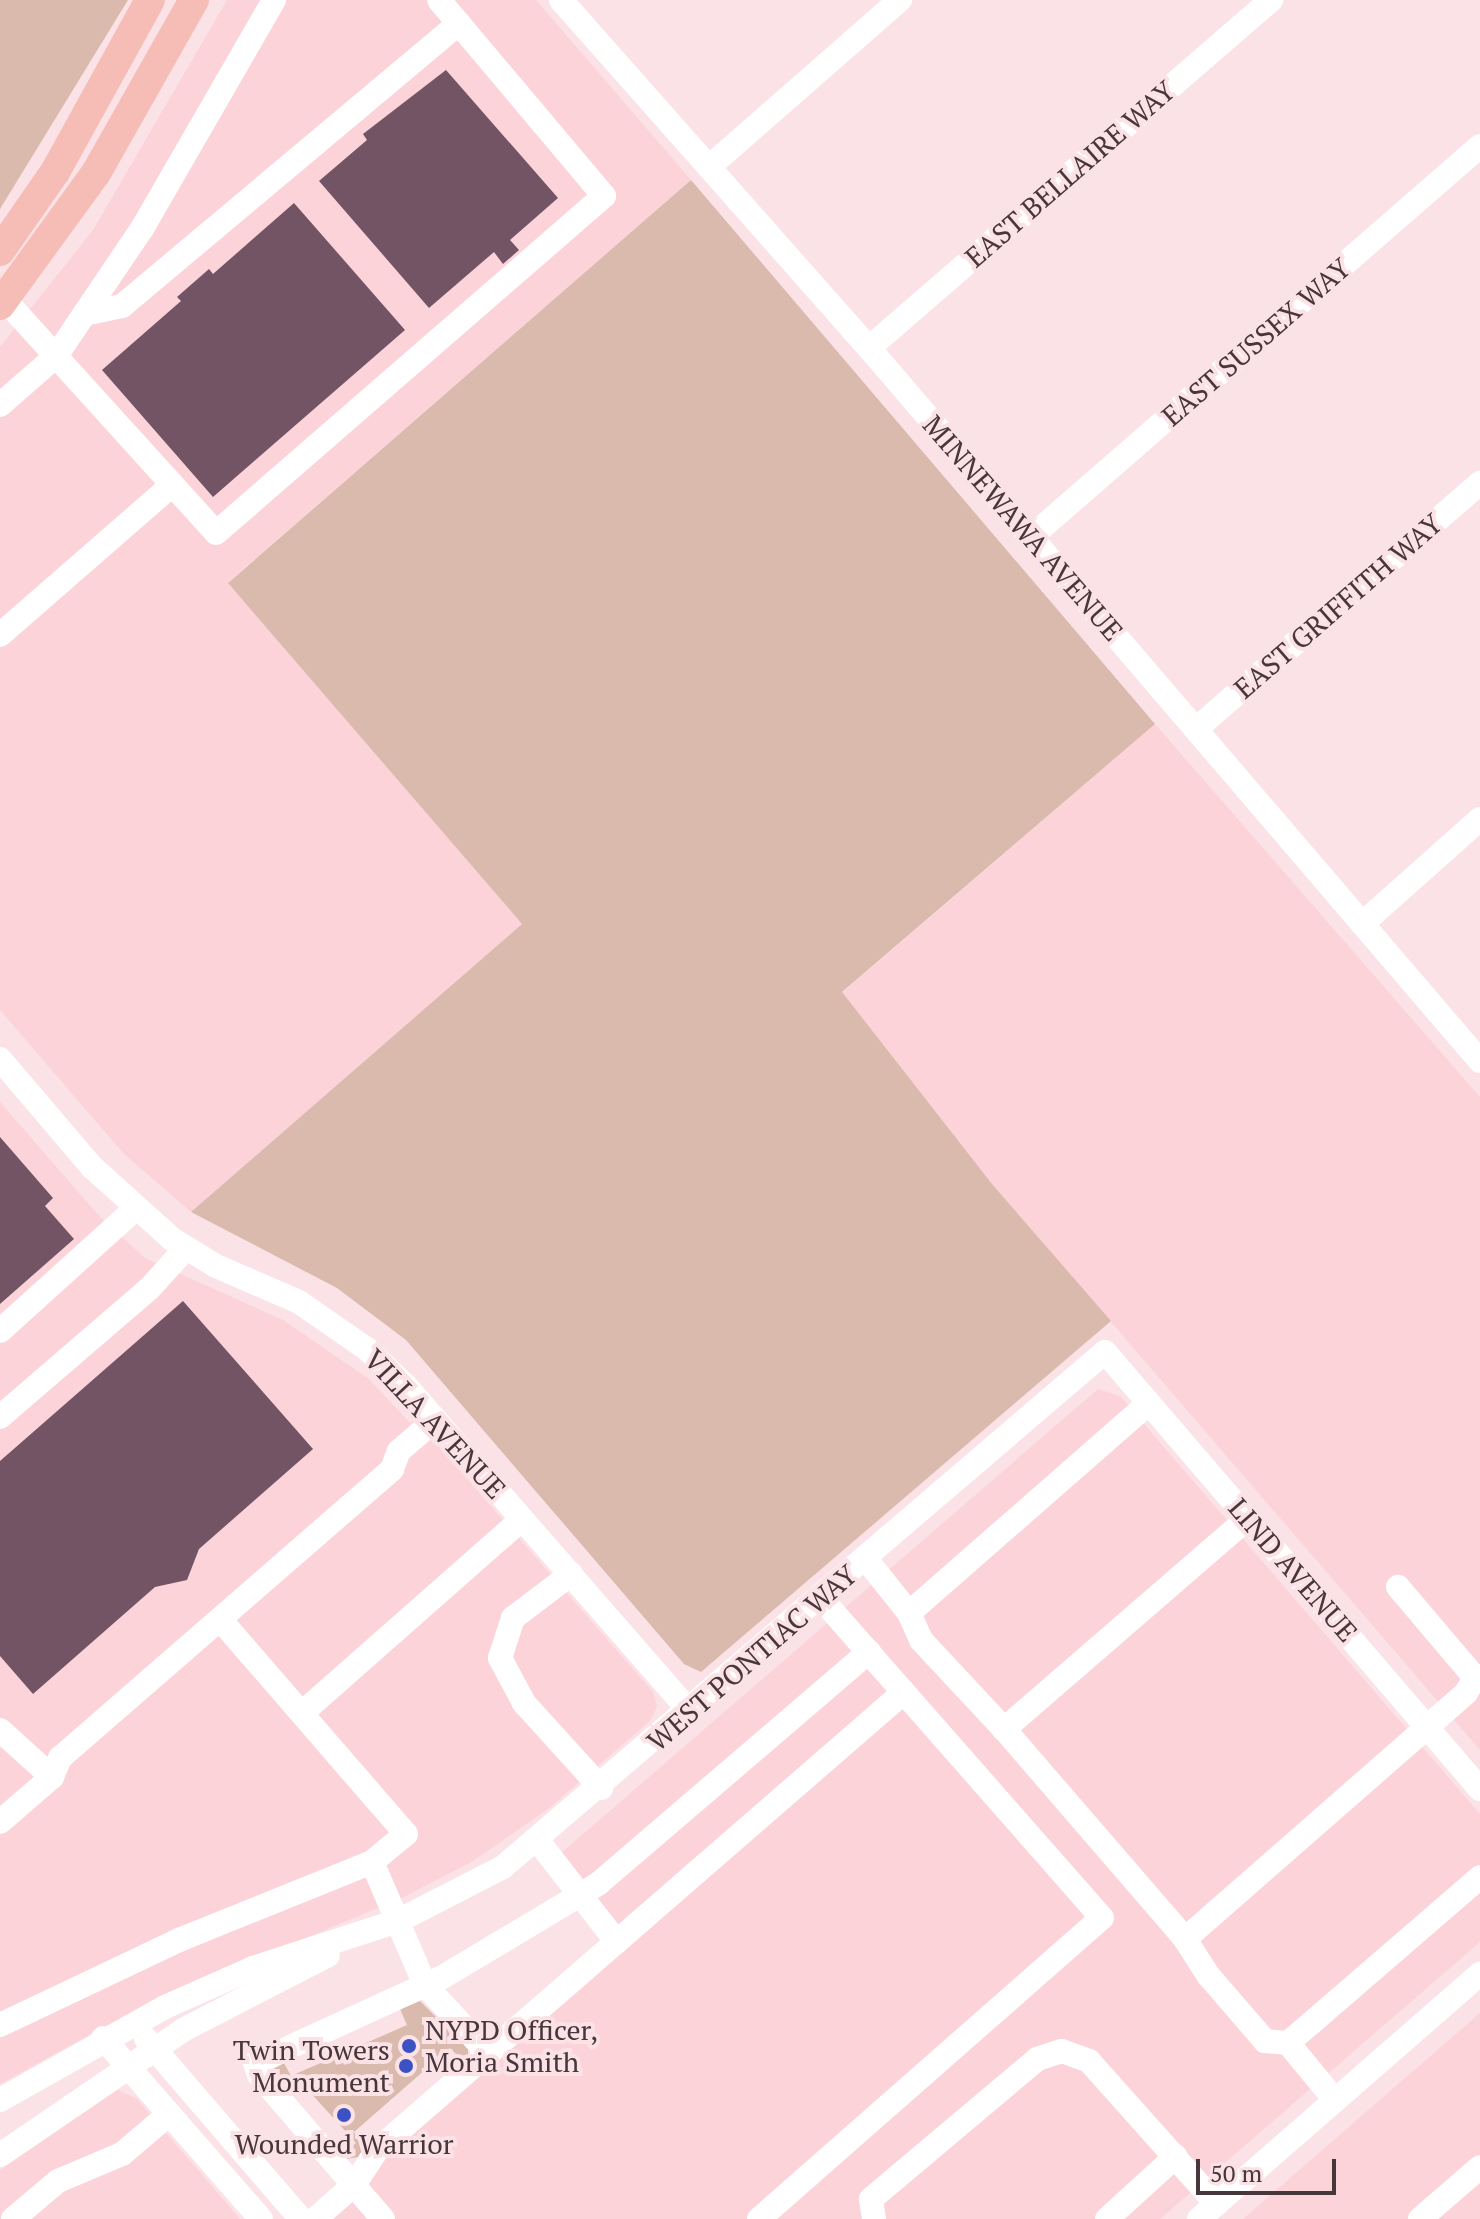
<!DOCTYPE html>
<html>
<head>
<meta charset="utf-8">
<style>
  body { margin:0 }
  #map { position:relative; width:1480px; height:2219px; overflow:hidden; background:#fbe2e6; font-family:"PT Serif",serif }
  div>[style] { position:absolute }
  .built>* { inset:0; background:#fbd3d9 }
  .green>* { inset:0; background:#dabaac }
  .building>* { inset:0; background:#735464 }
  .minor>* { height:24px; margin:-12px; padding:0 12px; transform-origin:12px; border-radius:12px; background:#fff }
  .major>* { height:30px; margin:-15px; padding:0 15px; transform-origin:15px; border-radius:15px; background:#f6bcb6 }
  .dots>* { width:22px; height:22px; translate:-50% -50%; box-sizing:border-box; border:4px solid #fbe2e6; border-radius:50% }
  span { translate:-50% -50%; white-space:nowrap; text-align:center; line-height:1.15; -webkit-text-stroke:8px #fbe2e6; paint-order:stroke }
  .street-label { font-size:28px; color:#48373a }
  .poi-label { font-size:28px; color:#48373a }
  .left { translate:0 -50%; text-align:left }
  .right { translate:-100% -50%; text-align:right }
  .scale { position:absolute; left:1196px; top:2159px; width:140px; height:36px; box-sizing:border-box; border:4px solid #48373a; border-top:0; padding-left:10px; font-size:24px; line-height:28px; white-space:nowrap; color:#48373a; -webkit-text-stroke:6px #fbe2e6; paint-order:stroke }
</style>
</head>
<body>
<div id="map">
  <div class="built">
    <div style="clip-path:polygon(227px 0,536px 0,691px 180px,228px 582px,522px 924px,191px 1212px,123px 1153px,0 1010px,0 347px,93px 230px)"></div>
    <div style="clip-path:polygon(1155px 724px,1480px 1097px,1480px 1750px,992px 1184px,842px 993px)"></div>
    <div style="clip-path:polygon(0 1102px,100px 1217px,145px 1258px,283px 1320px,369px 1379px,410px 1423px,415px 1419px,653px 1692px,657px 1707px,650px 1721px,548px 1809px,473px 1861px,402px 1898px,142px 2006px,0 2084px)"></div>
    <div style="clip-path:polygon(1098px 1389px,1120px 1396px,1480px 1814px,1480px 1942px,1160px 2219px,327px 2219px,354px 2185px,616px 1942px,553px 1860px)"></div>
    <div style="clip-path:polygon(1480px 2013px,1480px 2219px,1243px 2219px)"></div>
    <div style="clip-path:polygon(118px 2090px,137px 2099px,240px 2219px,0 2219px,0 2170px)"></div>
  </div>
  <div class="green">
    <div style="clip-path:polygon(0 0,128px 0,0 209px)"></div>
    <div style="clip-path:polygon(691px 180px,1155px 724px,842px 992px,992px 1184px,1111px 1321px,701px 1672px,684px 1664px,406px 1340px,337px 1288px,191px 1212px,522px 924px,228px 583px)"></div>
    <div style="clip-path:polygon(420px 2001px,468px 2049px,468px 2055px,462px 2060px,450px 2048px,354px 2132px,364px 2148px,359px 2157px,346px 2159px,342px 2155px,356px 2143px,299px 2080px,286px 2090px,274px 2069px,284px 2063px,291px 2076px,407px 2025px,400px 2009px)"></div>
  </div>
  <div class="building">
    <div style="clip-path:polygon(446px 70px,558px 198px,510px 240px,519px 250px,503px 264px,494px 252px,429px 308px,319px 181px,367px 140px,363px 134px)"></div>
    <div style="clip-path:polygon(294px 203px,405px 330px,213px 497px,102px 370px,181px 301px,177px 297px,209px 269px,213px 274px)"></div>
    <div style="clip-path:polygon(0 1137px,53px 1198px,45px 1206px,74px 1239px,0 1304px)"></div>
    <div style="clip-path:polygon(183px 1301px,313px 1449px,199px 1549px,187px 1580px,155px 1587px,33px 1694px,0 1656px,0 1461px)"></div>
  </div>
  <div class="minor">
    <div style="left:561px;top:0;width:465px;rotate:48.5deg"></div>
    <div style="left:869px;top:348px;width:939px;rotate:49.41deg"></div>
    <div style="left:709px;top:167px;width:254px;rotate:-41.2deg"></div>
    <div style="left:5px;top:300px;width:314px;rotate:47.8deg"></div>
    <div style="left:216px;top:533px;width:514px;rotate:-40.98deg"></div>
    <div style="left:604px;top:196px;width:256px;rotate:-130.1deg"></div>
    <div style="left:84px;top:314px;width:39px;rotate:-12deg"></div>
    <div style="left:122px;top:306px;width:440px;rotate:-40deg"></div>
    <div style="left:869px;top:348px;width:532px;rotate:-40.88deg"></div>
    <div style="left:0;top:405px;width:74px;rotate:-41.2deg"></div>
    <div style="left:56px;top:356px;width:156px;rotate:-56deg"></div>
    <div style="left:143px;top:227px;width:262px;rotate:-60deg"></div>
    <div style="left:1031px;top:537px;width:595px;rotate:-41.05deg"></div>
    <div style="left:0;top:635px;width:228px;rotate:-41.1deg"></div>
    <div style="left:1196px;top:729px;width:376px;rotate:-40.9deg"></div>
    <div style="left:1362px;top:924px;width:158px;rotate:-41.7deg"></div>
    <div style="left:0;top:1059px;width:142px;rotate:49.6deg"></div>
    <div style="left:92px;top:1167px;width:108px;rotate:42deg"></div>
    <div style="left:172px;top:1239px;width:52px;rotate:31.5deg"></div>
    <div style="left:216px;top:1266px;width:90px;rotate:23.4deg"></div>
    <div style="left:299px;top:1302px;width:83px;rotate:34.7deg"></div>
    <div style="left:367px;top:1349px;width:54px;rotate:43.5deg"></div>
    <div style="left:406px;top:1386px;width:432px;rotate:48.9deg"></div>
    <div style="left:0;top:1331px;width:182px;rotate:-42.1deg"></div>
    <div style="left:0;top:1417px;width:196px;rotate:-40.7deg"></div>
    <div style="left:149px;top:1289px;width:55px;rotate:-47.9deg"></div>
    <div style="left:1248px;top:1518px;width:323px;rotate:139.1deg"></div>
    <div style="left:1004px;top:1729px;width:277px;rotate:49.2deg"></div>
    <div style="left:1185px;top:1939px;width:373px;rotate:-41.2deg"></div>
    <div style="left:1466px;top:1693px;width:14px;rotate:-60deg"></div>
    <div style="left:1473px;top:1681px;width:8px;rotate:-104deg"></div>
    <div style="left:1471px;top:1673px;width:113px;rotate:-130.3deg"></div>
    <div style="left:866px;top:1559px;width:69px;rotate:51.5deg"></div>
    <div style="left:909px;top:1613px;width:30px;rotate:66deg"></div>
    <div style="left:921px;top:1640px;width:122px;rotate:47deg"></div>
    <div style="left:571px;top:1574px;width:73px;rotate:142.8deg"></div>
    <div style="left:513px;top:1618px;width:42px;rotate:108deg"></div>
    <div style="left:500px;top:1658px;width:51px;rotate:61.9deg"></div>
    <div style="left:524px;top:1703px;width:115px;rotate:47.8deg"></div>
    <div style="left:909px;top:1613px;width:319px;rotate:-41.2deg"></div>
    <div style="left:302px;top:1713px;width:293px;rotate:-41.4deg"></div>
    <div style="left:0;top:1730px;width:70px;rotate:42.1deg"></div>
    <div style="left:0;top:1822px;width:69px;rotate:-40.9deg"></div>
    <div style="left:52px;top:1777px;width:21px;rotate:-67deg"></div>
    <div style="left:60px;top:1758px;width:440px;rotate:-41deg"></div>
    <div style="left:392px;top:1469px;width:19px;rotate:-69deg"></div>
    <div style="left:399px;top:1451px;width:48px;rotate:-40.7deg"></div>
    <div style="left:538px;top:1841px;width:128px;rotate:52deg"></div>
    <div style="left:372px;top:1862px;width:134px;rotate:66.7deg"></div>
    <div style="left:425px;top:1985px;width:93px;rotate:47.2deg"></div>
    <div style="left:1185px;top:1939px;width:43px;rotate:57.4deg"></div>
    <div style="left:1208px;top:1975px;width:87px;rotate:49.2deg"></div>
    <div style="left:1265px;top:2041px;width:23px;rotate:5deg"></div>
    <div style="left:1288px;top:2043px;width:74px;rotate:50.5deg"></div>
    <div style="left:0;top:2025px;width:198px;rotate:-25.4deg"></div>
    <div style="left:179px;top:1940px;width:208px;rotate:-22deg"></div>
    <div style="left:372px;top:1862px;width:44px;rotate:-39.5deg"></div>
    <div style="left:406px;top:1834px;width:284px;rotate:-130.9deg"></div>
    <div style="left:103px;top:2038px;width:240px;rotate:48.9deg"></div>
    <div style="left:146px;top:2039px;width:238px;rotate:49.3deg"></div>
    <div style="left:1288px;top:2043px;width:254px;rotate:-40.8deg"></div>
    <div style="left:0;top:2100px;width:189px;rotate:-29.4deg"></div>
    <div style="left:165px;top:2007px;width:96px;rotate:-23.9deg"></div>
    <div style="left:253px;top:1968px;width:152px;rotate:-18deg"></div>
    <div style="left:398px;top:1921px;width:118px;rotate:-27.2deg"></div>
    <div style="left:503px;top:1867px;width:792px;rotate:-40.55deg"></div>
    <div style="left:1105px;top:1352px;width:576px;rotate:49.37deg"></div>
    <div style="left:0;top:2155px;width:222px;rotate:-34.3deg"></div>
    <div style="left:183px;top:2030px;width:163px;rotate:-27.3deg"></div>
    <div style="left:13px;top:2219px;width:59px;rotate:-40.2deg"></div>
    <div style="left:58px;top:2181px;width:69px;rotate:-22.9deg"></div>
    <div style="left:122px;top:2154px;width:62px;rotate:-40.4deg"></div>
    <div style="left:315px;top:2219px;width:52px;rotate:-41.1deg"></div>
    <div style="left:354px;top:2185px;width:42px;rotate:-56.7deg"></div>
    <div style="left:377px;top:2150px;width:698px;rotate:-40.99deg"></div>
    <div style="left:383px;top:2219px;width:190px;rotate:-130.7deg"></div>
    <div style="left:259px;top:2075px;width:13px;rotate:-108deg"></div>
    <div style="left:255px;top:2063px;width:205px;rotate:-24.6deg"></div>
    <div style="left:441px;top:1978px;width:183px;rotate:-30.9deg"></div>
    <div style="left:598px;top:1884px;width:357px;rotate:-40.6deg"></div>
    <div style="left:759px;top:2219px;width:456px;rotate:-41.3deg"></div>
    <div style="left:1102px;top:1918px;width:426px;rotate:-131.3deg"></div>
    <div style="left:874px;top:2219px;width:20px;rotate:-99deg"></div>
    <div style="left:871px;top:2199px;width:217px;rotate:-40.1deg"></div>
    <div style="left:1037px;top:2059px;width:26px;rotate:-18deg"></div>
    <div style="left:1062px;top:2051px;width:29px;rotate:20deg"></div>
    <div style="left:1089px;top:2061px;width:192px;rotate:48.2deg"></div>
    <div style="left:1107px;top:2219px;width:93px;rotate:-42.4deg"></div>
    <div style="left:1199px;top:2219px;width:373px;rotate:-41.1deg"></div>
    <div style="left:1420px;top:2219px;width:79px;rotate:-40.9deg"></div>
  </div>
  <div class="major">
    <div style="left:0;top:251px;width:96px;rotate:-55.2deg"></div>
    <div style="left:55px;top:172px;width:196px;rotate:-61.1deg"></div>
    <div style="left:0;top:305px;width:163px;rotate:-54deg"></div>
    <div style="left:96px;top:173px;width:199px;rotate:-60.5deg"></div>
  </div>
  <div class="dots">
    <div style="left:409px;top:2046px;background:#3c51c4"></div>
    <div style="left:406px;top:2066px;background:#3c51c4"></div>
    <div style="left:344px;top:2115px;background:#3c51c4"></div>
  </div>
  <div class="street-label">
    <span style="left:1070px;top:174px;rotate:-41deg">EAST BELLAIRE WAY</span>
    <span style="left:1256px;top:342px;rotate:-41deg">EAST SUSSEX WAY</span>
    <span style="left:1023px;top:528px;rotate:49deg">MINNEWAWA AVENUE</span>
    <span style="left:1338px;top:606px;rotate:-41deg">EAST GRIFFITH WAY</span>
    <span style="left:435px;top:1424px;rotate:47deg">VILLA AVENUE</span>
    <span style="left:1293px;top:1570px;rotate:49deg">LIND AVENUE</span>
    <span style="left:752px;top:1658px;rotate:-41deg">WEST PONTIAC WAY</span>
  </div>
  <div class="poi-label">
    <span class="left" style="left:425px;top:2046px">NYPD Officer,<br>Moria Smith</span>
    <span class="right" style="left:390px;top:2066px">Twin Towers<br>Monument</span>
    <span style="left:344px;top:2144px">Wounded Warrior</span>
  </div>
  <div class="scale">50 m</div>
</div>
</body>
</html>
